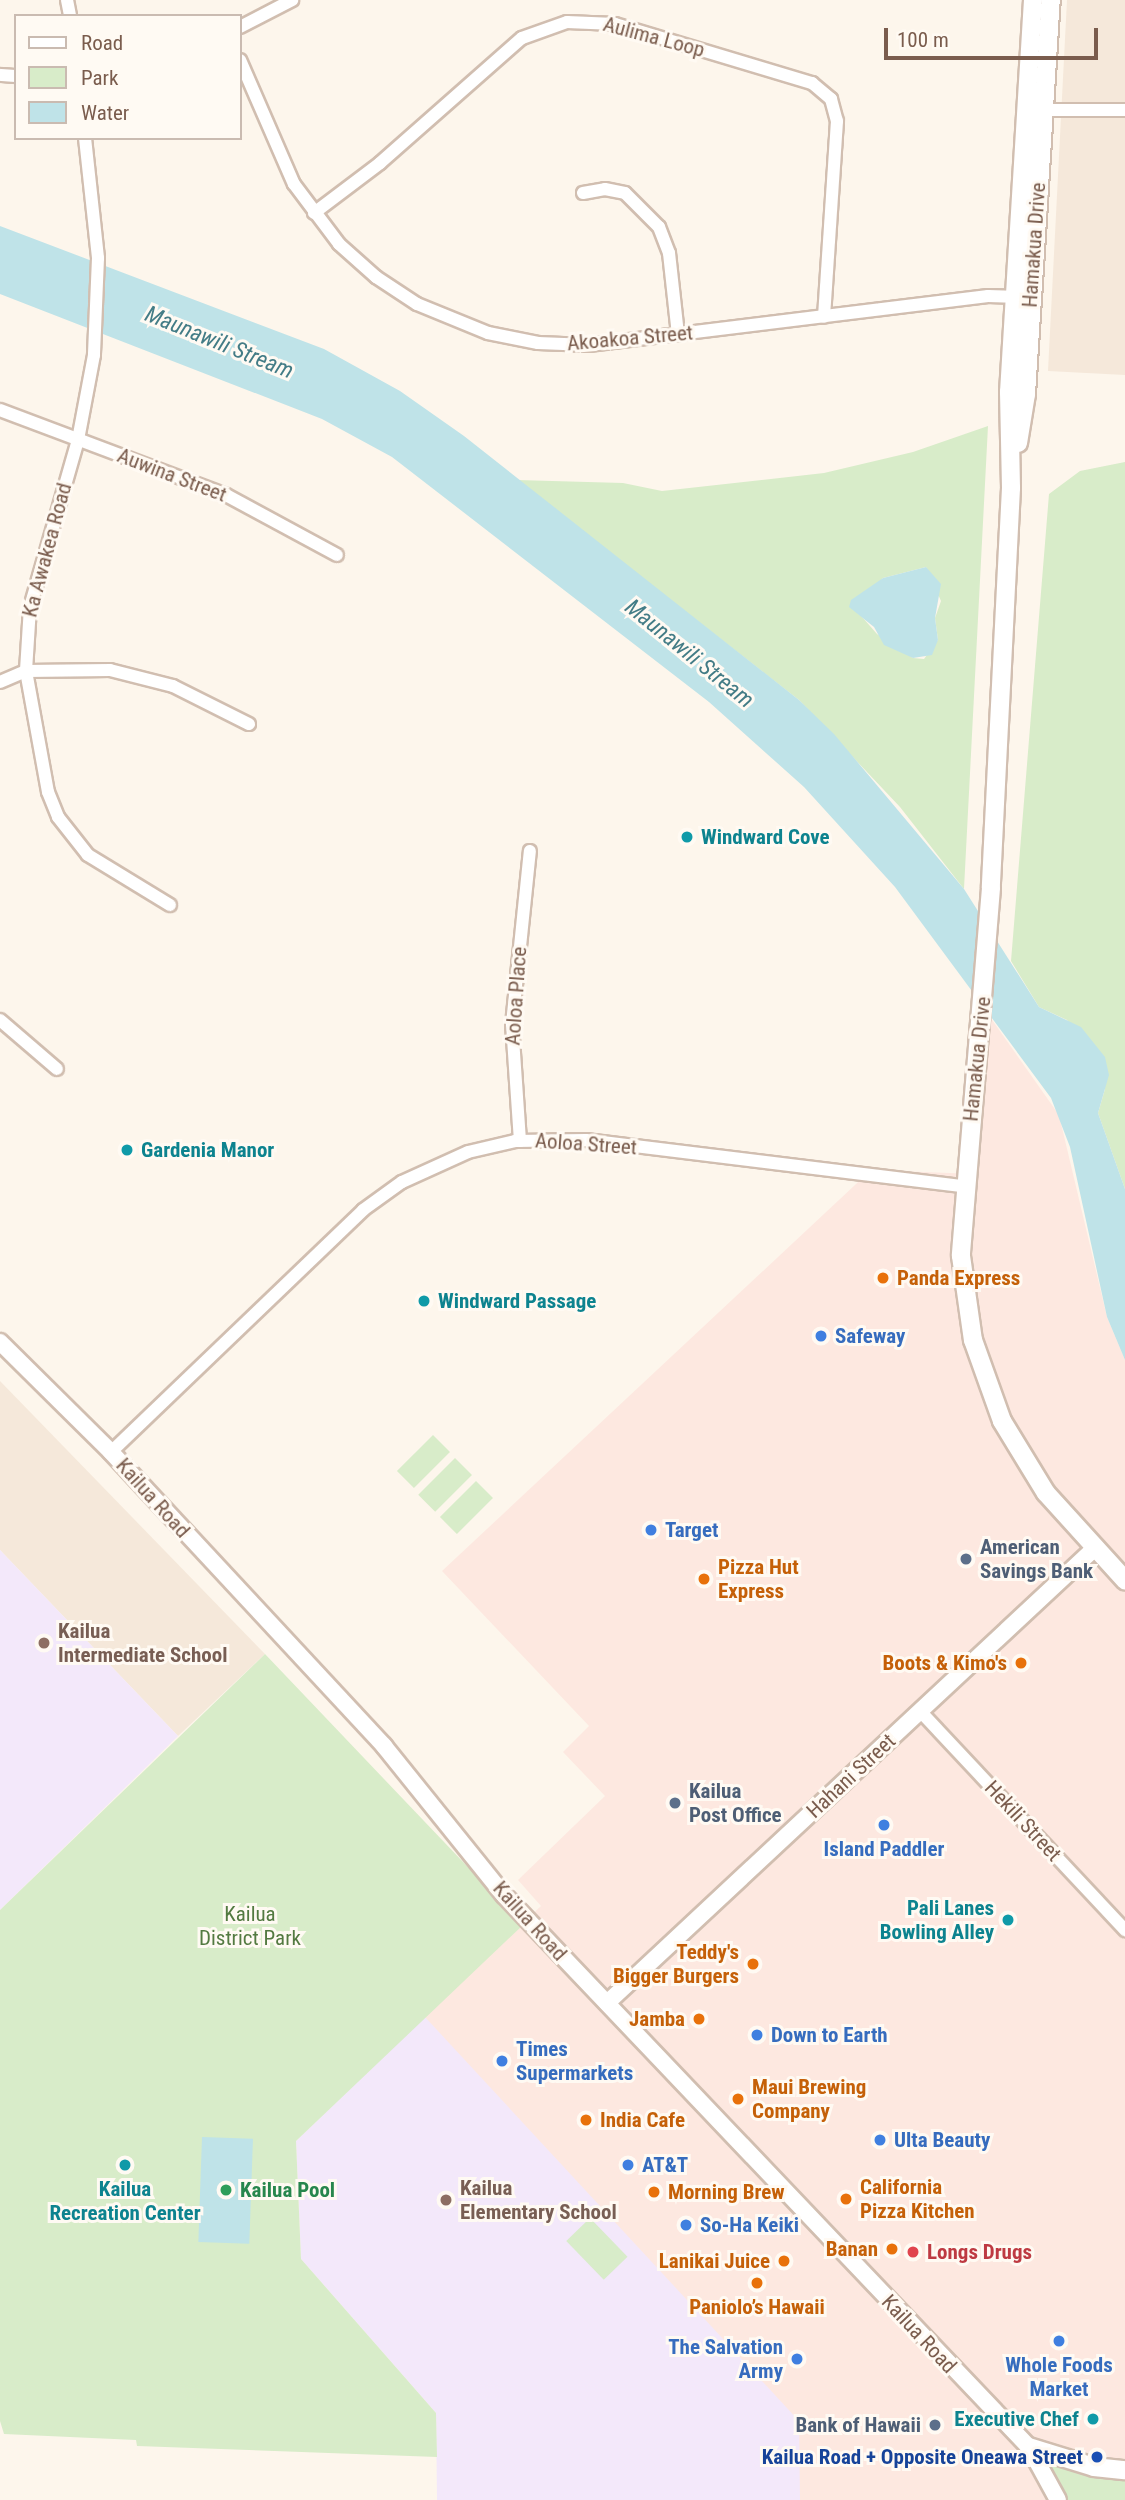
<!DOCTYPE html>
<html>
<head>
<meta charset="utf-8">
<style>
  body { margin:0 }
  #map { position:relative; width:1125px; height:2500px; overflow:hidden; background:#fdf6ec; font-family:"Roboto Condensed",sans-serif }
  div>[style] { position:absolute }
  .residential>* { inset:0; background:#f5e8da }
  .commercial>* { inset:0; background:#fde8e0 }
  .education>* { inset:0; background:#f3e8fa }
  .green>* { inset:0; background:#d8ecc9; transform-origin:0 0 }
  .water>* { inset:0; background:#bfe3e8; transform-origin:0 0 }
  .roads { filter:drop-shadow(2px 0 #d1beb0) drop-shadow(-2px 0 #d1beb0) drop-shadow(0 2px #d1beb0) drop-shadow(0 -2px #d1beb0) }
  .minor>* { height:12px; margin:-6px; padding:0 6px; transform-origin:6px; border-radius:6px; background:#fff }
  .tertiary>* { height:16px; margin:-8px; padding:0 8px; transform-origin:8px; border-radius:8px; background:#fff }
  .secondary>* { height:18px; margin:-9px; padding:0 9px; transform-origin:9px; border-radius:9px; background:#fff }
  .dots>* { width:19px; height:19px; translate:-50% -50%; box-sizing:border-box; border:4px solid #fffaf3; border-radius:50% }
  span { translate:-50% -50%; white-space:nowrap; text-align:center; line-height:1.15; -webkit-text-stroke:6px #fffaf3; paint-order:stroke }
  .street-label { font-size:21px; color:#7a5c4d }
  .culture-label { font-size:21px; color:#0d838f; font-weight:700 }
  .left { translate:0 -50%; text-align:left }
  .right { translate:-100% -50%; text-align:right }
  .food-label { font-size:21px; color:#c56008; font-weight:700 }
  .shop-label { font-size:21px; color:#366cbe; font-weight:700 }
  .service-label { font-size:21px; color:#4e5e75; font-weight:700 }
  .education-label { font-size:21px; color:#785e54; font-weight:700 }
  .park-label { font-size:21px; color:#537a41 }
  .leisure-label { font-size:21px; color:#27864d; font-weight:700 }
  .health-label { font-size:21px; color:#be3a42; font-weight:700 }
  .transit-label { font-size:21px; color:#164399; font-weight:700 }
  .water-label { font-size:23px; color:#437c86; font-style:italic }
  .legend { position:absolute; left:14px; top:14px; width:228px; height:126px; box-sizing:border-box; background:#fffaf3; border:2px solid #cabbb1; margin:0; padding:9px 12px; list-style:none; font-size:21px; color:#7a5c4d }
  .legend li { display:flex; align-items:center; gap:14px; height:35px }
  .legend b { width:35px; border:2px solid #cabbb1 }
  .scale { position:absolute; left:884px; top:28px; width:214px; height:32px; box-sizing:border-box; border:4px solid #7a5c4d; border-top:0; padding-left:9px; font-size:21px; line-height:24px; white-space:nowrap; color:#7a5c4d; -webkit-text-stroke:5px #fffaf3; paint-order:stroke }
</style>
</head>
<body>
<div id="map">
  <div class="residential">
    <div style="clip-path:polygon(1067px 0,1125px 0,1125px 375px,1048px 371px)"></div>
    <div style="clip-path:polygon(0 1381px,265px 1654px,178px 1736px,0 1550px)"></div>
  </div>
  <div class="commercial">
    <div style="clip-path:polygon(990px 1017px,1059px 1115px,1107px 1317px,1125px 1360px,1125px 2500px,797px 2500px,419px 2021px,541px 1906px,518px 1880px,605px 1796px,563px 1752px,589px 1726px,442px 1571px,871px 1170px,976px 1174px)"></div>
  </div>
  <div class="education">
    <div style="clip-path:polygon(0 1550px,178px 1736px,0 1910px)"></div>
    <div style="clip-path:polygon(425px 2017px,799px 2421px,800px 2500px,437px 2500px,436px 2413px,301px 2259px,296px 2141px)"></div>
  </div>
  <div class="green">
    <div style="clip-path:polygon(evenodd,988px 426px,964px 889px,900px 807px,799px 700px,517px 480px,623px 483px,662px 491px,824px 473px,913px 452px,988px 426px,926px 567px,941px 601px,935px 618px,938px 640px,924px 659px,913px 658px,877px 634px,856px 610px,861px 598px,883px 578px,926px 567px)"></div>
    <div style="clip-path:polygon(1125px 462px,1125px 1189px,1098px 1113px,1105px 1089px,1067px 1020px,1039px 1007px,1011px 961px,1049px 494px,1080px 471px)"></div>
    <div style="left:433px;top:1435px;width:24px;height:51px;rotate:45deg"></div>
    <div style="left:455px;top:1458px;width:24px;height:52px;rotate:45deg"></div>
    <div style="left:476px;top:1481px;width:24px;height:51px;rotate:45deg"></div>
    <div style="clip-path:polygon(265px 1654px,523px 1925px,296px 2141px,301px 2259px,436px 2413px,437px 2457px,137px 2446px,136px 2440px,4px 2434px,0 2421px,0 1910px)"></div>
    <div style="left:590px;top:2218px;width:54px;height:33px;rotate:46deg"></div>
    <div style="clip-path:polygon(1064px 2457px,1125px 2470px,1125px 2500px,1058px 2500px,1039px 2461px)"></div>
  </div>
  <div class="water">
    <div style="clip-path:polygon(0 226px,324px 349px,400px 391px,464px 436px,799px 700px,834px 734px,964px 889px,1039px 1007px,1081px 1027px,1105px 1057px,1109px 1075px,1098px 1113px,1125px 1189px,1125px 1360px,1107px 1317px,1070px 1147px,1051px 1098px,895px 887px,804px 787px,709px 702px,392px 457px,322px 419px,0 294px)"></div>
    <div style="clip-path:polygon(926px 567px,941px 584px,935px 618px,938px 640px,932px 655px,913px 658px,884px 645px,874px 627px,849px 607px,851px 600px,883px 578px)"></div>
    <div style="left:202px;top:2137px;width:51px;height:105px;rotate:2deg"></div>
  </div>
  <div class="roads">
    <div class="minor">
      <div style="left:67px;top:0;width:16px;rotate:79deg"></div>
      <div style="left:240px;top:27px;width:59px;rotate:-27.4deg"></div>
      <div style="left:240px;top:60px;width:135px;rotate:66.5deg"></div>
      <div style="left:294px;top:184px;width:75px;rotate:53.1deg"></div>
      <div style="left:339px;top:244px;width:50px;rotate:41.7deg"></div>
      <div style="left:376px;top:277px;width:49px;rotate:33.4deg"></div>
      <div style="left:417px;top:304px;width:77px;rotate:22.2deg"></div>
      <div style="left:488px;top:333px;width:51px;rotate:11.3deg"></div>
      <div style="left:538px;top:343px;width:51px;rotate:2.2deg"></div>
      <div style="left:589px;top:345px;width:402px;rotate:-7deg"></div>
      <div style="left:988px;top:296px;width:32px;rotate:2deg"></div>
      <div style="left:0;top:75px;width:16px;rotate:4deg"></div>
      <div style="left:1038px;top:110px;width:87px"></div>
      <div style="left:85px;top:138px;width:121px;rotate:83.8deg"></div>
      <div style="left:98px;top:258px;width:97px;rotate:92.4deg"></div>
      <div style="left:94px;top:355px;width:86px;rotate:100.7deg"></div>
      <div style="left:78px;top:440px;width:174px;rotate:106deg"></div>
      <div style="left:30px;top:607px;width:64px;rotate:93.6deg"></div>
      <div style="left:26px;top:671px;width:123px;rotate:79.7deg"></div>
      <div style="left:48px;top:792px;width:27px;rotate:68deg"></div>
      <div style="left:58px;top:817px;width:48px;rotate:51.7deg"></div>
      <div style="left:88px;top:855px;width:96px;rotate:31.4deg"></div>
      <div style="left:583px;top:193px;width:22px;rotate:-10deg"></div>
      <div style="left:605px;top:189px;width:20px;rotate:11deg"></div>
      <div style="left:625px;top:193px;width:48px;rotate:45deg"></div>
      <div style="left:659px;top:227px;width:28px;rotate:69deg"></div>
      <div style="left:669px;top:253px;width:82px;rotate:83.7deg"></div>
      <div style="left:314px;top:213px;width:83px;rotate:-37.1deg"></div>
      <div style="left:380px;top:163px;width:189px;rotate:-41.4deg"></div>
      <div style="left:522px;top:38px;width:48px;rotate:-19.6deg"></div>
      <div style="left:567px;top:22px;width:48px;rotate:2.4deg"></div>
      <div style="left:615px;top:24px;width:206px;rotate:16.7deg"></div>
      <div style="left:812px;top:83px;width:25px;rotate:40deg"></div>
      <div style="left:831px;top:99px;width:23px;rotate:75deg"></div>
      <div style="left:837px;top:121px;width:196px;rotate:93.8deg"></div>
      <div style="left:0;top:410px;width:241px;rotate:20.6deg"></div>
      <div style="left:226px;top:495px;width:126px;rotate:28.4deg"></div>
      <div style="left:0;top:682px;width:28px;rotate:-23deg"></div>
      <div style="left:26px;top:671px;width:84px;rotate:-0.7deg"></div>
      <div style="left:110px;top:670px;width:65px;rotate:14.3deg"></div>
      <div style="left:173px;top:686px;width:85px;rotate:26.6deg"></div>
      <div style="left:0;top:1020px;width:75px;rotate:40.7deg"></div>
      <div style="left:520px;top:1141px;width:117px;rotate:-93.9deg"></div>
      <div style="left:512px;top:1024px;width:174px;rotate:-84.1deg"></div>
      <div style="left:111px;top:1452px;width:349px;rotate:-43.8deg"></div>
      <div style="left:363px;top:1210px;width:48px;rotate:-35.7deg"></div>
      <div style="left:402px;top:1182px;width:72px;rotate:-24.4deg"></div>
      <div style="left:468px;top:1152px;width:48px;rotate:-13.2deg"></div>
      <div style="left:515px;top:1141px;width:71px;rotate:-0.8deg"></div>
      <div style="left:586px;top:1140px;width:380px;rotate:7deg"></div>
      <div style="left:921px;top:1712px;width:299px;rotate:46.9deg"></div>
    </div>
    <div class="tertiary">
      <div style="left:0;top:1342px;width:156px;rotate:44.7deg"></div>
      <div style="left:111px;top:1452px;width:401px;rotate:47.1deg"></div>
      <div style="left:384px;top:1746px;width:191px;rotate:51.2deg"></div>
      <div style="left:504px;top:1895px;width:762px;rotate:46.44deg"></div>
      <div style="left:1029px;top:2447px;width:60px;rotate:61.3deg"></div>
      <div style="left:607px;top:2003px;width:667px;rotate:-43deg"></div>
    </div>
    <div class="secondary">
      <div style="left:1033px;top:0;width:393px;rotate:93.5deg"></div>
      <div style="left:1009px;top:392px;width:96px;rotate:88.8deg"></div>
      <div style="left:1011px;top:488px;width:400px;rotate:92.9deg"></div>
      <div style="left:991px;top:888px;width:369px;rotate:94.7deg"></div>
      <div style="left:961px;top:1256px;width:85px;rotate:81.9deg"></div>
      <div style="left:973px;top:1340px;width:86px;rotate:70.3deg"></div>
      <div style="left:1002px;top:1421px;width:84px;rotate:58.6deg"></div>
      <div style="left:1046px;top:1493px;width:118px;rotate:47.8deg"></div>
      <div style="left:1018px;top:443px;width:50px;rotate:-80.7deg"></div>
      <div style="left:1026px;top:394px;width:395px;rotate:-86.4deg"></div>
      <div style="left:1029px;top:2447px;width:68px;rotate:17.1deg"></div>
      <div style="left:1094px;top:2467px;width:31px;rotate:6deg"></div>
    </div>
  </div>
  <div class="dots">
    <div style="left:687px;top:837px;background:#0f9aa8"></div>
    <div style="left:127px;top:1150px;background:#0f9aa8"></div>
    <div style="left:883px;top:1278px;background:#e8710a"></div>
    <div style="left:424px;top:1301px;background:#0f9aa8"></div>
    <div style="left:821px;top:1336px;background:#3f7fe0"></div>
    <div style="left:651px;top:1530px;background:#3f7fe0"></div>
    <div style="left:966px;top:1559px;background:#5c6f8a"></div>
    <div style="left:704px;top:1579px;background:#e8710a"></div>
    <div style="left:44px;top:1643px;background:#8d6e63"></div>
    <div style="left:1021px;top:1663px;background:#e8710a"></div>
    <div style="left:675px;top:1803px;background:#5c6f8a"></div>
    <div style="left:884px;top:1825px;background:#3f7fe0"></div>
    <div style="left:1008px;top:1920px;background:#0f9aa8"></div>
    <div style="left:753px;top:1964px;background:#e8710a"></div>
    <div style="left:699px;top:2019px;background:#e8710a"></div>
    <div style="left:757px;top:2035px;background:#3f7fe0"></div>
    <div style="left:502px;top:2061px;background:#3f7fe0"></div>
    <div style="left:738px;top:2099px;background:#e8710a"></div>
    <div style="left:586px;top:2120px;background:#e8710a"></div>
    <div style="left:880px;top:2140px;background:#3f7fe0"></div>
    <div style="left:125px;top:2165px;background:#0f9aa8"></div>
    <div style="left:628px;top:2165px;background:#3f7fe0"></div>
    <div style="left:226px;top:2190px;background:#2e9e5b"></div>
    <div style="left:654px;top:2192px;background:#e8710a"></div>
    <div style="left:846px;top:2199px;background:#e8710a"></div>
    <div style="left:446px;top:2200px;background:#8d6e63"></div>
    <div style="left:686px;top:2225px;background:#3f7fe0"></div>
    <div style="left:892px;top:2249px;background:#e8710a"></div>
    <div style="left:913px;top:2252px;background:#e0444e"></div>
    <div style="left:784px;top:2261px;background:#e8710a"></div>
    <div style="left:757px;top:2283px;background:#e8710a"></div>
    <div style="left:1059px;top:2341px;background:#3f7fe0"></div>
    <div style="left:797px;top:2359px;background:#3f7fe0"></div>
    <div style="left:1093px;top:2419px;background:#0f9aa8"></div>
    <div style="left:935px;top:2425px;background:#5c6f8a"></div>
    <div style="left:1097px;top:2457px;background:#1a4fb4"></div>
  </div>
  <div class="street-label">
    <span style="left:654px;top:37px;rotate:15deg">Aulima Loop</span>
    <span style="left:1034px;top:245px;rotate:-86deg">Hamakua Drive</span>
    <span style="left:630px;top:338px;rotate:-5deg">Akoakoa Street</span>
    <span style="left:172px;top:475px;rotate:21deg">Auwina Street</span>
    <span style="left:47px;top:550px;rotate:-75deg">Ka Awakea Road</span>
    <span style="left:516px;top:996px;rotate:-86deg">Aoloa Place</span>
    <span style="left:977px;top:1059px;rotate:-84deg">Hamakua Drive</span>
    <span style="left:586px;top:1144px;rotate:4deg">Aoloa Street</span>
    <span style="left:153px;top:1498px;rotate:48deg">Kailua Road</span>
    <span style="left:851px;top:1776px;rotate:-43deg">Hahani Street</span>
    <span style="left:1023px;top:1821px;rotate:47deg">Hekili Street</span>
    <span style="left:530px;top:1921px;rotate:48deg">Kailua Road</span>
    <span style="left:919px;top:2334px;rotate:47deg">Kailua Road</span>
  </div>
  <div class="culture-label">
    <span class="left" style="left:701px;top:837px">Windward Cove</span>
    <span class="left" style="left:141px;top:1150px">Gardenia Manor</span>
    <span class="left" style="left:438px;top:1301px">Windward Passage</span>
    <span class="right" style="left:994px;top:1920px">Pali Lanes<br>Bowling Alley</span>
    <span style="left:125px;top:2201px">Kailua<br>Recreation Center</span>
    <span class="right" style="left:1079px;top:2419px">Executive Chef</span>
  </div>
  <div class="food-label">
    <span class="left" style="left:897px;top:1278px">Panda Express</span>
    <span class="left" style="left:718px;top:1579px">Pizza Hut<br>Express</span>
    <span class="right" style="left:1007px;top:1663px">Boots &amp; Kimo's</span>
    <span class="right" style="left:739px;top:1964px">Teddy's<br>Bigger Burgers</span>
    <span class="right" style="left:685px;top:2019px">Jamba</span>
    <span class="left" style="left:752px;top:2099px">Maui Brewing<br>Company</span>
    <span class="left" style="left:600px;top:2120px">India Cafe</span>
    <span class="left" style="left:860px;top:2199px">California<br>Pizza Kitchen</span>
    <span class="left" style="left:668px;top:2192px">Morning Brew</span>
    <span class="right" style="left:878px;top:2249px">Banan</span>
    <span class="right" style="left:770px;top:2261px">Lanikai Juice</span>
    <span style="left:757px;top:2307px">Paniolo’s Hawaii</span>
  </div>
  <div class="shop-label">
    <span class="left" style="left:835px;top:1336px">Safeway</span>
    <span class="left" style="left:665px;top:1530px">Target</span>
    <span style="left:884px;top:1849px">Island Paddler</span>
    <span class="left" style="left:771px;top:2035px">Down to Earth</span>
    <span class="left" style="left:516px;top:2061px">Times<br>Supermarkets</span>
    <span class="left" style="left:894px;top:2140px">Ulta Beauty</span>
    <span class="left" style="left:642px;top:2165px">AT&amp;T</span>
    <span class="left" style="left:700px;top:2225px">So-Ha Keiki</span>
    <span class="right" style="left:783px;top:2359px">The Salvation<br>Army</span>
    <span style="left:1059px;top:2377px">Whole Foods<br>Market</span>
  </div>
  <div class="service-label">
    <span class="left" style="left:980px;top:1559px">American<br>Savings Bank</span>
    <span class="left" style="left:689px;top:1803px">Kailua<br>Post Office</span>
    <span class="right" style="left:921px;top:2425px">Bank of Hawaii</span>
  </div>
  <div class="education-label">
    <span class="left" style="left:58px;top:1643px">Kailua<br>Intermediate School</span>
    <span class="left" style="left:460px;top:2200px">Kailua<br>Elementary School</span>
  </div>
  <div class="park-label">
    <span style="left:250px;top:1926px">Kailua<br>District Park</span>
  </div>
  <div class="leisure-label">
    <span class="left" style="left:240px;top:2190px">Kailua Pool</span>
  </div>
  <div class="health-label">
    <span class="left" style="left:927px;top:2252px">Longs Drugs</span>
  </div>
  <div class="transit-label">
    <span class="right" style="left:1083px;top:2457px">Kailua Road + Opposite Oneawa Street</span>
  </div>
  <div class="water-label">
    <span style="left:219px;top:343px;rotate:22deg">Maunawili Stream</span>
    <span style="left:689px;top:654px;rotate:39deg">Maunawili Stream</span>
  </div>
  <ul class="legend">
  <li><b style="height:9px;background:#fff"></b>Road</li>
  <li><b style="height:19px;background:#d8ecc9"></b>Park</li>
  <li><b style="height:19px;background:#bfe3e8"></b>Water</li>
  </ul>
  <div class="scale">100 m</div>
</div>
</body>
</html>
